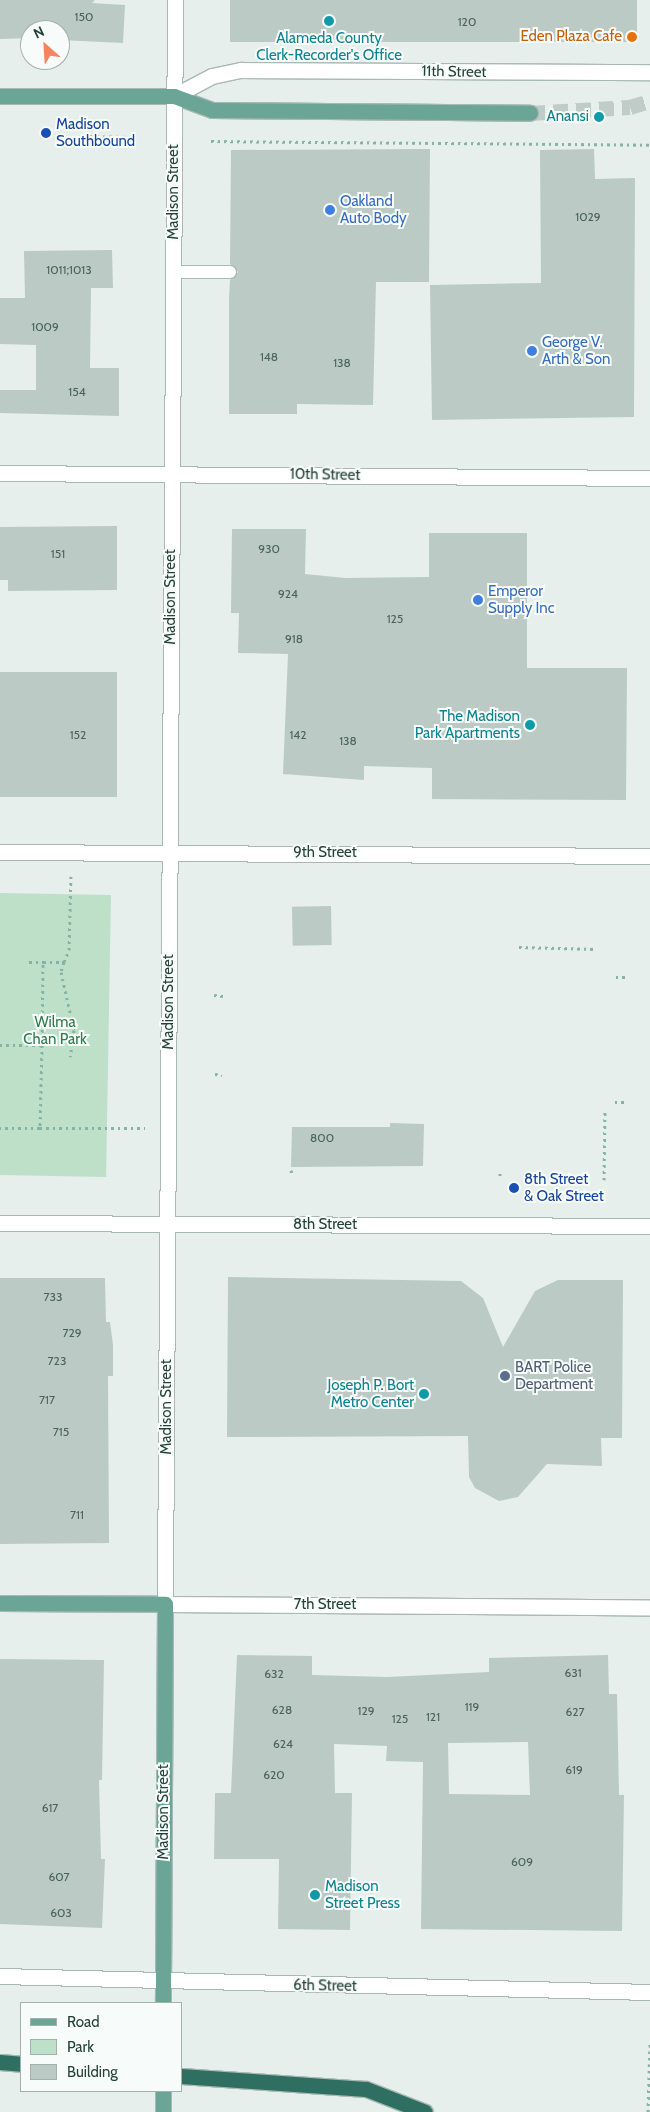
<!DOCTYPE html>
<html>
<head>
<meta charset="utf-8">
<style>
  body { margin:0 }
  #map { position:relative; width:650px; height:2112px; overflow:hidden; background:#e6efeb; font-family:Cabin,sans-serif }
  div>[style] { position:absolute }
  .green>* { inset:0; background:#bfe0c8; transform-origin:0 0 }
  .building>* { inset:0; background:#bbcac4; transform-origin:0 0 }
  .primary-tunnel>* { height:15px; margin-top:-7.5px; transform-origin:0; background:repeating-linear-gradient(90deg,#bfccc8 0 15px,transparent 0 23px) }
  .path>* { height:3px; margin-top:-1.5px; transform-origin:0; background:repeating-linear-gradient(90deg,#86b3a5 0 2.5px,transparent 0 6.5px) }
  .roads { filter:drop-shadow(1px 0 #a8b8b2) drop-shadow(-1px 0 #a8b8b2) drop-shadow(0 1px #a8b8b2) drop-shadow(0 -1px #a8b8b2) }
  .service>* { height:12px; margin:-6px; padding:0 6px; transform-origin:6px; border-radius:6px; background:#fff }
  .minor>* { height:15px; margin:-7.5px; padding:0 7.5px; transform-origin:7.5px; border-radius:7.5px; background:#fff }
  .secondary>* { height:15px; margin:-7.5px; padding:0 7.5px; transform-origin:7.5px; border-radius:7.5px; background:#fff }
  .primary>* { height:15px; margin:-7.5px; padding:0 7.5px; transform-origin:7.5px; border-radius:7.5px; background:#6aa596 }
  .motorway>* { height:15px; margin:-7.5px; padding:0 7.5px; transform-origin:7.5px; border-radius:7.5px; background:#2f6f62 }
  .dots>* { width:14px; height:14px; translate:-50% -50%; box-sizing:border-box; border:2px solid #f7fbf9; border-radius:50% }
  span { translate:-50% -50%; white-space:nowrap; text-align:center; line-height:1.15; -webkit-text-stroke:4px #f7fbf9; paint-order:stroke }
  .number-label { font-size:12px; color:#4a645c }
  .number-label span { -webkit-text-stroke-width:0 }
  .food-label { font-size:15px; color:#c56008 }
  .right { translate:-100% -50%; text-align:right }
  .culture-label { font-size:15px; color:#0d838f }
  .left { translate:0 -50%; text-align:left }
  .street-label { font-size:15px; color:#24423a }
  .transit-label { font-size:15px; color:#164399 }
  .shop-label { font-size:15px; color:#366cbe }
  .park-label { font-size:15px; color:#2d7a4b }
  .service-label { font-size:15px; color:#4e5e75 }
  .legend { position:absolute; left:20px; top:2002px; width:162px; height:90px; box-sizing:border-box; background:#f7fbf9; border:1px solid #a3b1ad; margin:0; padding:6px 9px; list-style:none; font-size:15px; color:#24423a }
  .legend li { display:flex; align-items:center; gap:10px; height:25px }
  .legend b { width:25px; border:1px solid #a3b1ad }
  .north { position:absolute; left:20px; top:20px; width:50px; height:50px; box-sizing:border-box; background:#f7fbf9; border:1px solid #a3b1ad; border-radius:50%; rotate:334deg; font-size:14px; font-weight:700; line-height:20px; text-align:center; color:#24423a }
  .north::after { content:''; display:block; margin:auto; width:18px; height:22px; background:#f4845f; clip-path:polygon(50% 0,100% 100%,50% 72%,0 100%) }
</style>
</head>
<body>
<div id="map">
  <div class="green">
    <div style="left:0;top:893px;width:111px;height:282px;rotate:1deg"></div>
  </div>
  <div class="building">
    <div style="clip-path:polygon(0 0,95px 0,92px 3px,125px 5px,123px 43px,60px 40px,60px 30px,30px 30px,30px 38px,0 39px)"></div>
    <div style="left:230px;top:0;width:407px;height:42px"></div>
    <div style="clip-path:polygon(430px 149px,429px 282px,376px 282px,373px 405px,297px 404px,297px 414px,229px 414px,229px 299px,230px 280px,238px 272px,230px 264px,231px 150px)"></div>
    <div style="clip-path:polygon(594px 149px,595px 179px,635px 178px,634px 417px,432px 420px,430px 285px,541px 283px,540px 150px)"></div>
    <div style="clip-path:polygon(112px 250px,113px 288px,91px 288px,90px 368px,119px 368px,119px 416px,0 413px,0 390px,36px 390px,36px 345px,0 344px,0 298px,25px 298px,24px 251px)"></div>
    <div style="clip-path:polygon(117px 526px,117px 590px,8px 591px,8px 580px,0 580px,0 527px)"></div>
    <div style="clip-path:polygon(232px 529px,306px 529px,305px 574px,345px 578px,429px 577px,429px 533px,527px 533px,527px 668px,627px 668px,626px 800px,432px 799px,432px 768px,364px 766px,364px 780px,283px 774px,288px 654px,238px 653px,239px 613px,231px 613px)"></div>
    <div style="left:117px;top:672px;width:125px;height:117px;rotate:90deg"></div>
    <div style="left:331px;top:906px;width:39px;height:39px;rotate:89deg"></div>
    <div style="clip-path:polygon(390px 1123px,424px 1124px,423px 1166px,291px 1167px,292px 1127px,390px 1127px)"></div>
    <div style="clip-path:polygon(228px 1277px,461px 1281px,483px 1298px,503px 1347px,535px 1291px,558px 1280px,623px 1280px,622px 1438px,601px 1438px,602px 1466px,547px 1464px,518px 1497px,499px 1501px,475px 1488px,469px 1477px,468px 1436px,227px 1437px)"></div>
    <div style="clip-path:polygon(0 1278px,105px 1278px,106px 1322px,110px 1322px,113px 1345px,113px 1376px,108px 1376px,109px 1543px,0 1544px)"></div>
    <div style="clip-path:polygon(evenodd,237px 1655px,312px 1656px,312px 1675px,387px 1677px,489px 1672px,489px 1658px,608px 1655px,609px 1694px,617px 1694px,619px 1795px,624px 1795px,622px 1931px,421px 1929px,423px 1762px,386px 1761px,387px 1746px,334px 1744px,335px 1793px,352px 1793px,350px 1930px,278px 1929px,279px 1859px,214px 1859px,215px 1793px,231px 1793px,237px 1655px,528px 1742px,530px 1795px,449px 1794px,448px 1743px,528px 1742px)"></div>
    <div style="clip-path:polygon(0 1659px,104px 1660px,102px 1780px,99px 1780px,101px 1859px,105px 1859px,102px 1928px,0 1924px)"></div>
  </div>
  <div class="primary-tunnel">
    <div style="left:530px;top:113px;width:100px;rotate:-3.4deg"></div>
    <div style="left:630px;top:107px;width:21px;rotate:-17deg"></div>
  </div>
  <div class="path">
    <div style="left:83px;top:136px;width:46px;rotate:1.2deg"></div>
    <div style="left:211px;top:141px;width:439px;rotate:0.5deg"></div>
    <div style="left:519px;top:947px;width:78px;rotate:1.5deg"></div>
    <div style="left:29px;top:962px;width:14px"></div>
    <div style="left:64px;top:962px;width:10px;rotate:107deg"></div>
    <div style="left:61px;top:972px;width:59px;rotate:77.4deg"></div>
    <div style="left:74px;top:1030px;width:27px;rotate:98deg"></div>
    <div style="left:616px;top:977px;width:12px"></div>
    <div style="left:214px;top:995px;width:9px;rotate:6deg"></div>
    <div style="left:0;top:1045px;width:42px"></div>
    <div style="left:42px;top:1045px;width:83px;rotate:91.4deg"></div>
    <div style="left:40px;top:1128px;width:40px;rotate:180deg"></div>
    <div style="left:42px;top:1045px;width:83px;rotate:-89.3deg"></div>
    <div style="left:43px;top:962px;width:21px"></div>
    <div style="left:64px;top:962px;width:13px;rotate:-67deg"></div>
    <div style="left:69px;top:950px;width:74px;rotate:-88.5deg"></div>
    <div style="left:215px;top:1074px;width:7px;rotate:8deg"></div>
    <div style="left:615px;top:1102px;width:12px"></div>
    <div style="left:40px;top:1128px;width:105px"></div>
    <div style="left:291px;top:1170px;width:5px;rotate:79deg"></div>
    <div style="left:500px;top:1176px;width:6px;rotate:-90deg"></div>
    <div style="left:604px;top:1180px;width:70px;rotate:-89.2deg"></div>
    <div style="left:648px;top:2112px;width:71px;rotate:-88.4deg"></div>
  </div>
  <div class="roads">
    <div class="service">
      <div style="left:173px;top:272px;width:57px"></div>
    </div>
    <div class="minor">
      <div style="left:174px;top:96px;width:43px;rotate:-27.8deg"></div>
      <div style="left:212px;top:76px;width:30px;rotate:-12deg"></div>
      <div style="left:241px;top:70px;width:409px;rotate:0.3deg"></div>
      <div style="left:0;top:473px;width:650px;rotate:0.44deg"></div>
      <div style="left:0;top:852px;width:650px;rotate:0.35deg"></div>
    </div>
    <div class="secondary">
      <div style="left:175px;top:0;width:1604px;rotate:90.36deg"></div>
      <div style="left:165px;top:1604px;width:485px;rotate:0.4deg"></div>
      <div style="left:0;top:1223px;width:650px;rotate:0.26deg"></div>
      <div style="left:0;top:1976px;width:650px;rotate:1.41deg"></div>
    </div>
    <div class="primary">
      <div style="left:0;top:96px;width:174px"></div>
      <div style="left:174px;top:96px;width:40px;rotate:20.2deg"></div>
      <div style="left:212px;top:110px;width:318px;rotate:0.5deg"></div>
      <div style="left:0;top:1603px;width:165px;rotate:0.3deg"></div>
      <div style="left:165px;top:1604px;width:399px;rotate:90.3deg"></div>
      <div style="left:163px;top:2112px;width:21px;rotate:-90deg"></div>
    </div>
    <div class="motorway">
      <div style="left:0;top:2062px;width:21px;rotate:5deg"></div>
      <div style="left:181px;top:2076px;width:185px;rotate:4deg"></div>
      <div style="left:366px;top:2089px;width:63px;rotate:21.3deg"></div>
    </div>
  </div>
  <div class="dots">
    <div style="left:329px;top:21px;background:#0f9aa8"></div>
    <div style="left:632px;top:37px;background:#e8710a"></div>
    <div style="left:599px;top:117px;background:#0f9aa8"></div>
    <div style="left:46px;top:133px;background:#1a4fb4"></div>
    <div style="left:330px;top:210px;background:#3f7fe0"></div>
    <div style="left:532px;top:351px;background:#3f7fe0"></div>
    <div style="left:478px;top:600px;background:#3f7fe0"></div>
    <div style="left:530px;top:725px;background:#0f9aa8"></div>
    <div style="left:514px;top:1188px;background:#1a4fb4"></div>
    <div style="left:505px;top:1376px;background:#5c6f8a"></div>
    <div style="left:424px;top:1394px;background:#0f9aa8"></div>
    <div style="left:315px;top:1895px;background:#0f9aa8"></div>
  </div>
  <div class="number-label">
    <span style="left:84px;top:17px">150</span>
    <span style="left:467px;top:22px">120</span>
    <span style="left:588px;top:217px">1029</span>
    <span style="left:69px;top:270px">1011;1013</span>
    <span style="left:45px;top:327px">1009</span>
    <span style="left:269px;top:357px">148</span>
    <span style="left:342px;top:363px">138</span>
    <span style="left:77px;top:392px">154</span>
    <span style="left:269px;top:549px">930</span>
    <span style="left:58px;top:554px">151</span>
    <span style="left:288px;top:594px">924</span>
    <span style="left:395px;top:619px">125</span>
    <span style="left:294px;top:639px">918</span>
    <span style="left:78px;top:735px">152</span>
    <span style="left:298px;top:735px">142</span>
    <span style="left:348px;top:741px">138</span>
    <span style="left:322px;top:1138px">800</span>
    <span style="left:53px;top:1297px">733</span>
    <span style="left:72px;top:1333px">729</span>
    <span style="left:57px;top:1361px">723</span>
    <span style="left:47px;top:1400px">717</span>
    <span style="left:61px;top:1432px">715</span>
    <span style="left:77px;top:1515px">711</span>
    <span style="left:573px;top:1673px">631</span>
    <span style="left:274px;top:1674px">632</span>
    <span style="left:472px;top:1707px">119</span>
    <span style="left:282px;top:1710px">628</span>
    <span style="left:366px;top:1711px">129</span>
    <span style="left:575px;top:1712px">627</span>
    <span style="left:433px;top:1717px">121</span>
    <span style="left:400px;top:1719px">125</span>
    <span style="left:283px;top:1744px">624</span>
    <span style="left:574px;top:1770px">619</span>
    <span style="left:274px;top:1775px">620</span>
    <span style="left:50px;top:1808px">617</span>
    <span style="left:522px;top:1862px">609</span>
    <span style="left:59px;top:1877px">607</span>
    <span style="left:61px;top:1913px">603</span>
  </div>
  <div class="food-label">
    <span class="right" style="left:622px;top:37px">Eden Plaza Cafe</span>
  </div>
  <div class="culture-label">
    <span style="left:329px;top:47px">Alameda County<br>Clerk-Recorder's Office</span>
    <span class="right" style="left:589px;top:117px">Anansi</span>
    <span class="right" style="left:520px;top:725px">The Madison<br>Park Apartments</span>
    <span class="right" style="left:414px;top:1394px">Joseph P. Bort<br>Metro Center</span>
    <span class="left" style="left:325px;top:1895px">Madison<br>Street Press</span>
  </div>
  <div class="street-label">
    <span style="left:454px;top:72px;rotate:1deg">11th Street</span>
    <span style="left:174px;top:192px;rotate:-90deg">Madison Street</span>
    <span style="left:325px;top:475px;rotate:1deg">10th Street</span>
    <span style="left:171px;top:597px;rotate:-90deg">Madison Street</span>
    <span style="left:325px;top:853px">9th Street</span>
    <span style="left:169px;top:1002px;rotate:-90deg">Madison Street</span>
    <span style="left:325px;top:1225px">8th Street</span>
    <span style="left:167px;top:1407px;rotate:-90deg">Madison Street</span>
    <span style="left:325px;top:1605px">7th Street</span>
    <span style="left:164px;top:1812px;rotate:-90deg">Madison Street</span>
    <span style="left:325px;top:1986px;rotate:1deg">6th Street</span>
  </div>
  <div class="transit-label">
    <span class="left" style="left:56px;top:133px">Madison<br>Southbound</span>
    <span class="left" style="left:524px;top:1188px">8th Street<br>&amp; Oak Street</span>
  </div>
  <div class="shop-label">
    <span class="left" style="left:340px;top:210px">Oakland<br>Auto Body</span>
    <span class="left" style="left:542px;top:351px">George V.<br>Arth &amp; Son</span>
    <span class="left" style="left:488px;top:600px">Emperor<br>Supply Inc</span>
  </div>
  <div class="park-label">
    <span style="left:55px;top:1031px">Wilma<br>Chan Park</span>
  </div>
  <div class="service-label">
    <span class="left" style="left:515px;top:1376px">BART Police<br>Department</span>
  </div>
  <ul class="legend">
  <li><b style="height:6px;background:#6aa596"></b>Road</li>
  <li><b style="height:14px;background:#bfe0c8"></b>Park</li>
  <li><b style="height:14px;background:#bbcac4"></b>Building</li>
  </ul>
  <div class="north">N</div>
</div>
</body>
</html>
